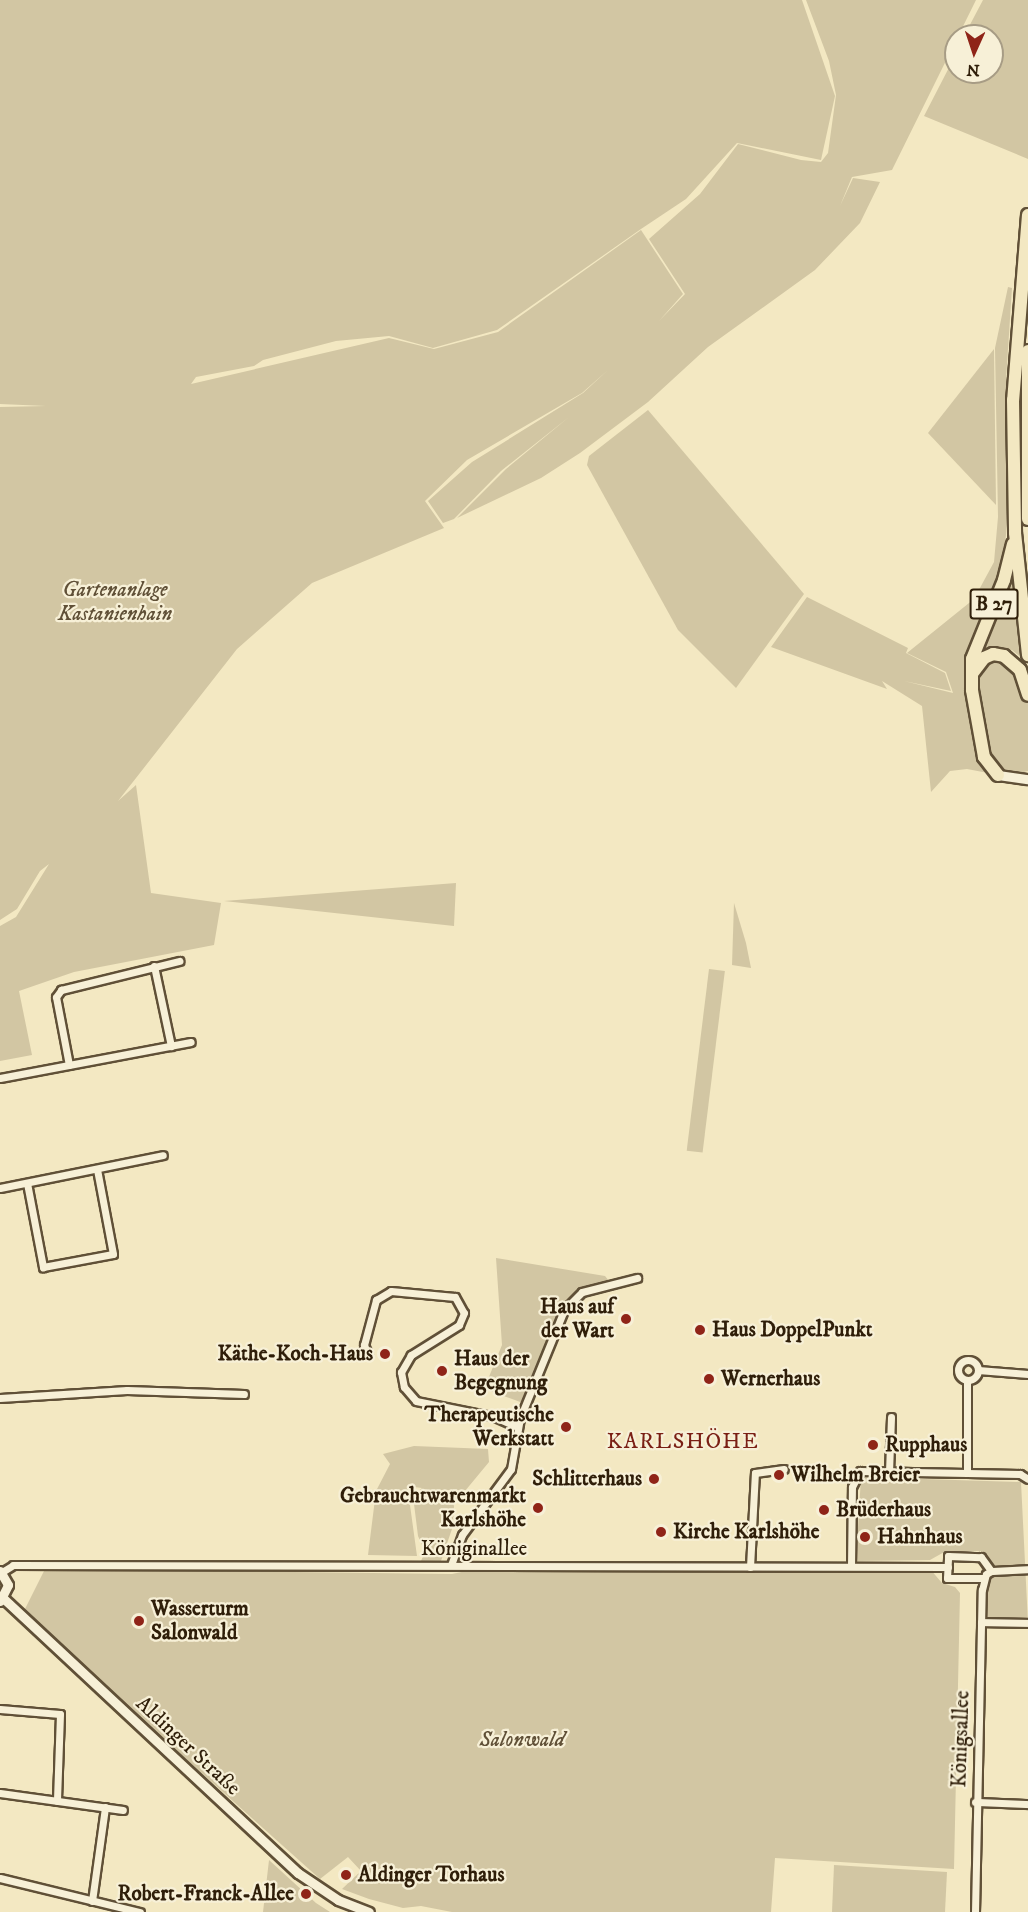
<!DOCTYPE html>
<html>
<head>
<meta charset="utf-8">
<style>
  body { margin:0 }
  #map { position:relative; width:1028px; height:1912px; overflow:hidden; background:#f3e8c2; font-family:"IM FELL DW Pica",serif }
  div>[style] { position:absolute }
  .green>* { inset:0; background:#d2c6a3; transform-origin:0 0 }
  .roads { filter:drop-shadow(2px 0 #605037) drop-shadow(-2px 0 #605037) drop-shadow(0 2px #605037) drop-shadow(0 -2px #605037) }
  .street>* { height:7px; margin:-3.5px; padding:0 3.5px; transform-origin:3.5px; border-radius:3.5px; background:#f7f0d7 }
  .street>.ring { margin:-3.5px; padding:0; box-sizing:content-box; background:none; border:7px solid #f7f0d7; border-radius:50% }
  .secondary>* { height:9px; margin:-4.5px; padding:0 4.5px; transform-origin:4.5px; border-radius:4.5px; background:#f7f0d7 }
  .highway>* { height:12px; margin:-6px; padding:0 6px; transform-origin:6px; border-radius:6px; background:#f3e8c2 }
  .dots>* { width:16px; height:16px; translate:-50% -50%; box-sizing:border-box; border:3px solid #f7f0d7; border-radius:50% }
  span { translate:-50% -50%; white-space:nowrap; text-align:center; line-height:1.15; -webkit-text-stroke:4.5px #f7f0d7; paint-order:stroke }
  .shield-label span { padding:2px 4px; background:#f7f0d7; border:2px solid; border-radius:4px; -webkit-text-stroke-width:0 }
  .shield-label { font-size:20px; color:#2f1e09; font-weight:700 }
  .park-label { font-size:21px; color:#605037; font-style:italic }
  .poi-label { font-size:21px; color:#2f1e09; font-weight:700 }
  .right { translate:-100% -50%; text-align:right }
  .left { translate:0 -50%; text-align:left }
  .street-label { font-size:21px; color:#2f1e09 }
  .neighbourhood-label { font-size:22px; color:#7a1f14; letter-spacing:1.5px }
  .north { position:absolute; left:944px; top:24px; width:60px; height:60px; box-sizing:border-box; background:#f7f0d7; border:2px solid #a79c85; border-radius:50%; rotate:183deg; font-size:16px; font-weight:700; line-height:24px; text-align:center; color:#2f1e09 }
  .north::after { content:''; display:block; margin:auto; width:21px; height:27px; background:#8f2418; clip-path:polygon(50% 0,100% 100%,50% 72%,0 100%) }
</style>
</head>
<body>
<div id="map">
  <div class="green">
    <div style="clip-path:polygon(0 0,802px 0,835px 96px,821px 160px,737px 143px,686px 199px,641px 229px,497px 330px,433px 348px,389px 336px,336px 341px,263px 360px,254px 366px,196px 377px,191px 384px,389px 338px,434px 349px,498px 332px,641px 230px,683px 294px,659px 321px,685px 294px,649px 239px,700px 194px,738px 144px,801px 160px,821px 162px,828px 153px,836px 95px,829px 61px,806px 0,976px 0,892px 170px,852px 177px,840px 206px,853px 178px,880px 182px,860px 223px,815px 270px,708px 347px,648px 402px,580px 453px,541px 478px,457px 518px,506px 469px,569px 417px,501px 471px,454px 519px,443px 523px,428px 501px,472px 462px,583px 393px,608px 370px,582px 393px,467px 460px,425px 501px,444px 528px,312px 583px,237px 649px,118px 801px,136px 785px,151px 893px,221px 903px,214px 945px,74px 972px,19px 991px,32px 1055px,0 1061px,0 926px,16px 917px,49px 864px,40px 871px,17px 909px,0 920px,0 407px,46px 406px,0 404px)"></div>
    <div style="clip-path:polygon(983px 0,1028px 0,1028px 159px,924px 116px,956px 54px,956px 72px,992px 72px,992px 36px,964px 36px)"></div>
    <div style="clip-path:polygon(1008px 287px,1012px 288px,1006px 380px,1007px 525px,1003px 564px,970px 648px,965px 676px,976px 749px,988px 773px,967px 769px,950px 771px,931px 792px,922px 706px,882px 681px,887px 689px,771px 647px,807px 597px,908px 648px,906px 653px,945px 673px,951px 691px,904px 681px,953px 693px,946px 672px,907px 653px,974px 599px,994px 562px,998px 517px,995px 348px)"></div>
    <div style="clip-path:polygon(994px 349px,996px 505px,928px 433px)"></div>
    <div style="clip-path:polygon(648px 410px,804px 594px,736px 688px,678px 630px,587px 465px,589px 456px)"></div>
    <div style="clip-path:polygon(1009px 580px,1016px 595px,1023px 659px,1012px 650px,992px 647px,979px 651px)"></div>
    <div style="clip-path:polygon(992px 659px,1006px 661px,1019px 674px,1028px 701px,1028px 771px,1019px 773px,996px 768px,987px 751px,977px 676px)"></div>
    <div style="clip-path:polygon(456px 883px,454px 926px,224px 901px)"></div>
    <div style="clip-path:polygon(734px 903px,746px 943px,751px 968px,732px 965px)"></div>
    <div style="left:709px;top:969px;width:16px;height:183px;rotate:7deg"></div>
    <div style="clip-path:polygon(496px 1258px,605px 1276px,609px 1281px,577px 1290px,566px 1300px,523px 1403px,484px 1389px,502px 1345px)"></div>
    <div style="clip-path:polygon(414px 1446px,488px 1449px,489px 1462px,465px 1491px,448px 1490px,454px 1506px,453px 1526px,441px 1561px,421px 1561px,425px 1552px,418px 1536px,413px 1496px,422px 1488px,414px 1487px,410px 1505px,417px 1556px,368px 1555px,376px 1491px,390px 1464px,383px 1454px)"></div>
    <div style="clip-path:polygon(861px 1477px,1021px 1482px,1028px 1623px,981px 1622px,982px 1551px,946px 1551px,930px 1560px,856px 1561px)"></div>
    <div style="clip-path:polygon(481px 1568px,930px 1569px,942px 1583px,955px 1587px,960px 1593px,954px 1869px,775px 1858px,771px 1912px,452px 1912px,421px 1906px,403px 1908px,369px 1899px,342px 1889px,361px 1871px,348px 1857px,320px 1879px,23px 1613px,45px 1569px,452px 1574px)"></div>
    <div style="clip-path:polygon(269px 1860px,316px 1903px,330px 1912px,263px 1912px)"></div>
    <div style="clip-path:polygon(834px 1865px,947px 1872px,945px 1912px,832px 1912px)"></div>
  </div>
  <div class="roads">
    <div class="street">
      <div style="left:154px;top:966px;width:82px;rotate:78deg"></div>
      <div style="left:69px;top:1065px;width:69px;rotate:-100.8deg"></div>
      <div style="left:56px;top:997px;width:9px;rotate:-54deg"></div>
      <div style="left:61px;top:990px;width:122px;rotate:-13.8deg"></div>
      <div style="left:0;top:1078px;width:194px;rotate:-10.7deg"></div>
      <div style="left:27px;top:1183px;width:86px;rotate:79.2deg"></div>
      <div style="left:43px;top:1267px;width:71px;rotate:-10.5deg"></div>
      <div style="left:113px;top:1254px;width:86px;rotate:-100.7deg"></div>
      <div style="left:0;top:1188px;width:166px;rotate:-11.4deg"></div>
      <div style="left:368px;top:1354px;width:10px;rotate:-114deg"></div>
      <div style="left:364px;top:1345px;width:47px;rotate:-75.1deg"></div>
      <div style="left:376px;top:1300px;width:17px;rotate:-31deg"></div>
      <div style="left:391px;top:1291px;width:64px;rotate:5.4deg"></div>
      <div style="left:455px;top:1297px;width:18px;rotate:61deg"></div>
      <div style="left:464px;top:1313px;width:13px;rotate:113deg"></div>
      <div style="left:459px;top:1325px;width:57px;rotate:148deg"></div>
      <div style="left:411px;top:1355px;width:20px;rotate:120deg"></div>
      <div style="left:401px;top:1372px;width:15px;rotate:79deg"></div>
      <div style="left:404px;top:1387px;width:18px;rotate:49deg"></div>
      <div style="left:416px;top:1401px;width:81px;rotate:11.4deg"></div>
      <div style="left:495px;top:1417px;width:24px;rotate:24deg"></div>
      <div class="ring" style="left:958px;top:1360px;width:13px;height:13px"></div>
      <div style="left:978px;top:1370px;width:50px;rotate:4.6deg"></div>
      <div style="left:967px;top:1380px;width:93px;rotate:90deg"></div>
      <div style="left:0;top:1398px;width:127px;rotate:-3.6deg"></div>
      <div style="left:127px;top:1390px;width:117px;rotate:2deg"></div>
      <div style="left:889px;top:1472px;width:55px;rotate:-87.9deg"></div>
      <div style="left:451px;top:1565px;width:32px;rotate:-70deg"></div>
      <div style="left:462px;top:1535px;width:82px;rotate:-53.4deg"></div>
      <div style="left:511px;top:1469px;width:52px;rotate:-80deg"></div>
      <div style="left:520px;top:1418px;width:117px;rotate:-67.8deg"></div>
      <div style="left:564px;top:1310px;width:25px;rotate:-45deg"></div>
      <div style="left:582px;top:1292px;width:57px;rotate:-14.3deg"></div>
      <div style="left:851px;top:1566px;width:79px;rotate:-89.3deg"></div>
      <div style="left:852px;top:1487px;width:18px;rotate:-63deg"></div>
      <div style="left:860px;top:1471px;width:160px;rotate:1.1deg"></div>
      <div style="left:1020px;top:1474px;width:9px;rotate:32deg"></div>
      <div style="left:750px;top:1567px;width:94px;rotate:-87deg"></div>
      <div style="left:755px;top:1473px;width:29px;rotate:-8deg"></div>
      <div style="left:2px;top:1572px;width:13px;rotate:-32deg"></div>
      <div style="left:13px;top:1565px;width:935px;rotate:0.12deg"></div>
      <div style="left:984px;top:1578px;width:37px;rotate:180deg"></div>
      <div style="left:947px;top:1578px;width:22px;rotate:-87deg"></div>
      <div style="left:948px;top:1556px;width:33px;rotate:2deg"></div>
      <div style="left:981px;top:1557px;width:17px;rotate:54deg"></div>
      <div style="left:981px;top:1622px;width:47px;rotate:1.2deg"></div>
      <div style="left:0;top:1709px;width:60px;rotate:4.8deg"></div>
      <div style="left:60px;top:1714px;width:87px;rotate:92deg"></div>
      <div style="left:0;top:1793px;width:124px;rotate:7.9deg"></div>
      <div style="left:975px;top:1802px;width:53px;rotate:2.2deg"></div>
      <div style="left:0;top:1878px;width:144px;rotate:13.7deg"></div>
      <div style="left:92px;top:1901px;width:95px;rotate:-82.1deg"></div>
      <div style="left:975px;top:1912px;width:322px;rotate:-88.8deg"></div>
      <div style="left:982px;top:1590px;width:16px;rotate:-76deg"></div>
      <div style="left:986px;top:1574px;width:6px;rotate:-31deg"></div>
      <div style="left:991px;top:1571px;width:37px;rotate:-3deg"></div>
    </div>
    <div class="secondary">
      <div style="left:998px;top:775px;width:30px;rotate:8deg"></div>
      <div style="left:0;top:1571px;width:16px;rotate:60deg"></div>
      <div style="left:8px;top:1585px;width:18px;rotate:117deg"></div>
      <div style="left:3px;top:1598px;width:403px;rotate:43deg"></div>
      <div style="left:298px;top:1873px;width:48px;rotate:34deg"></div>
      <div style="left:338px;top:1900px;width:33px;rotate:21deg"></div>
    </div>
    <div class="highway">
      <div style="left:1028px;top:215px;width:186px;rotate:94.6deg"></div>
      <div style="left:1013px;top:400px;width:133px;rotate:89.1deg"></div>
      <div style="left:1015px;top:533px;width:123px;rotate:83.9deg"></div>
      <div style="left:1028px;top:351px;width:168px;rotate:90deg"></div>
      <div style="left:972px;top:674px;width:20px;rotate:-53deg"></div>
      <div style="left:984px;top:658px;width:10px;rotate:-24deg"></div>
      <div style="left:993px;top:654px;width:11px;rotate:10deg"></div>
      <div style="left:1004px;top:656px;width:21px;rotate:41deg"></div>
      <div style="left:1020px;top:670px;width:26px;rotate:72deg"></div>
      <div style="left:998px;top:775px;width:23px;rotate:-128deg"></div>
      <div style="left:984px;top:757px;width:68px;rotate:-100.2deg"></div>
      <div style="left:972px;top:690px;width:31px;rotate:-90deg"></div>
      <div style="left:972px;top:659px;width:85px;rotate:-67.9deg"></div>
      <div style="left:1004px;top:580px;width:37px;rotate:-76deg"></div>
    </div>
  </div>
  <div class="dots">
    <div style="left:626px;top:1319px;background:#8f2418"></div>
    <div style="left:700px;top:1330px;background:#8f2418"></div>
    <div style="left:385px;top:1354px;background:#8f2418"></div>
    <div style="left:442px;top:1371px;background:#8f2418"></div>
    <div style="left:709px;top:1379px;background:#8f2418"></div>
    <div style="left:566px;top:1427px;background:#8f2418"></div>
    <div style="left:873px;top:1445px;background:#8f2418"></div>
    <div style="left:779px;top:1475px;background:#8f2418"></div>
    <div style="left:654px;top:1479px;background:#8f2418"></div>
    <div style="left:538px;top:1508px;background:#8f2418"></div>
    <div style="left:824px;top:1510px;background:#8f2418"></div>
    <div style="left:661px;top:1532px;background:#8f2418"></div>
    <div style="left:865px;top:1537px;background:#8f2418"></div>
    <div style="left:139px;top:1621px;background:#8f2418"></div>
    <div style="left:346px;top:1875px;background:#8f2418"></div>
    <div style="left:306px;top:1894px;background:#8f2418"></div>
  </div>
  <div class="shield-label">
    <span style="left:994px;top:604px">B 27</span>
  </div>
  <div class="park-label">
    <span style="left:115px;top:602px">Gartenanlage<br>Kastanienhain</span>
    <span style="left:522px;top:1740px">Salonwald</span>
  </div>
  <div class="poi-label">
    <span class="right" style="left:614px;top:1319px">Haus auf<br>der Wart</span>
    <span class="left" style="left:712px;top:1330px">Haus DoppelPunkt</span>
    <span class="right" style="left:373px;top:1354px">Käthe-Koch-Haus</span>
    <span class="left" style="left:454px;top:1371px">Haus der<br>Begegnung</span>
    <span class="left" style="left:721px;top:1379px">Wernerhaus</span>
    <span class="right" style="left:554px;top:1427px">Therapeutische<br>Werkstatt</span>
    <span class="left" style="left:885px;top:1445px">Rupphaus</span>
    <span class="left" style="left:791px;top:1475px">Wilhelm Breier</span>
    <span class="right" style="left:642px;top:1479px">Schlitterhaus</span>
    <span class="right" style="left:526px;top:1508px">Gebrauchtwarenmarkt<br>Karlshöhe</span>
    <span class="left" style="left:836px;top:1510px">Brüderhaus</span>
    <span class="left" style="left:673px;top:1532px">Kirche Karlshöhe</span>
    <span class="left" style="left:877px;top:1537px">Hahnhaus</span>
    <span class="left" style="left:151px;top:1621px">Wasserturm<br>Salonwald</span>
    <span class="left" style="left:358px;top:1875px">Aldinger Torhaus</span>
    <span class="right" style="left:294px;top:1894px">Robert-Franck-Allee</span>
  </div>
  <div class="street-label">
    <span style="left:474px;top:1549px">Königinallee</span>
    <span style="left:961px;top:1739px;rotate:-88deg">Königsallee</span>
    <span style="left:188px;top:1746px;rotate:43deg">Aldinger Straße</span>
  </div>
  <div class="neighbourhood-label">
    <span style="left:683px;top:1442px">KARLSHÖHE</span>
  </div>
  <div class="north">N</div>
</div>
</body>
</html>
